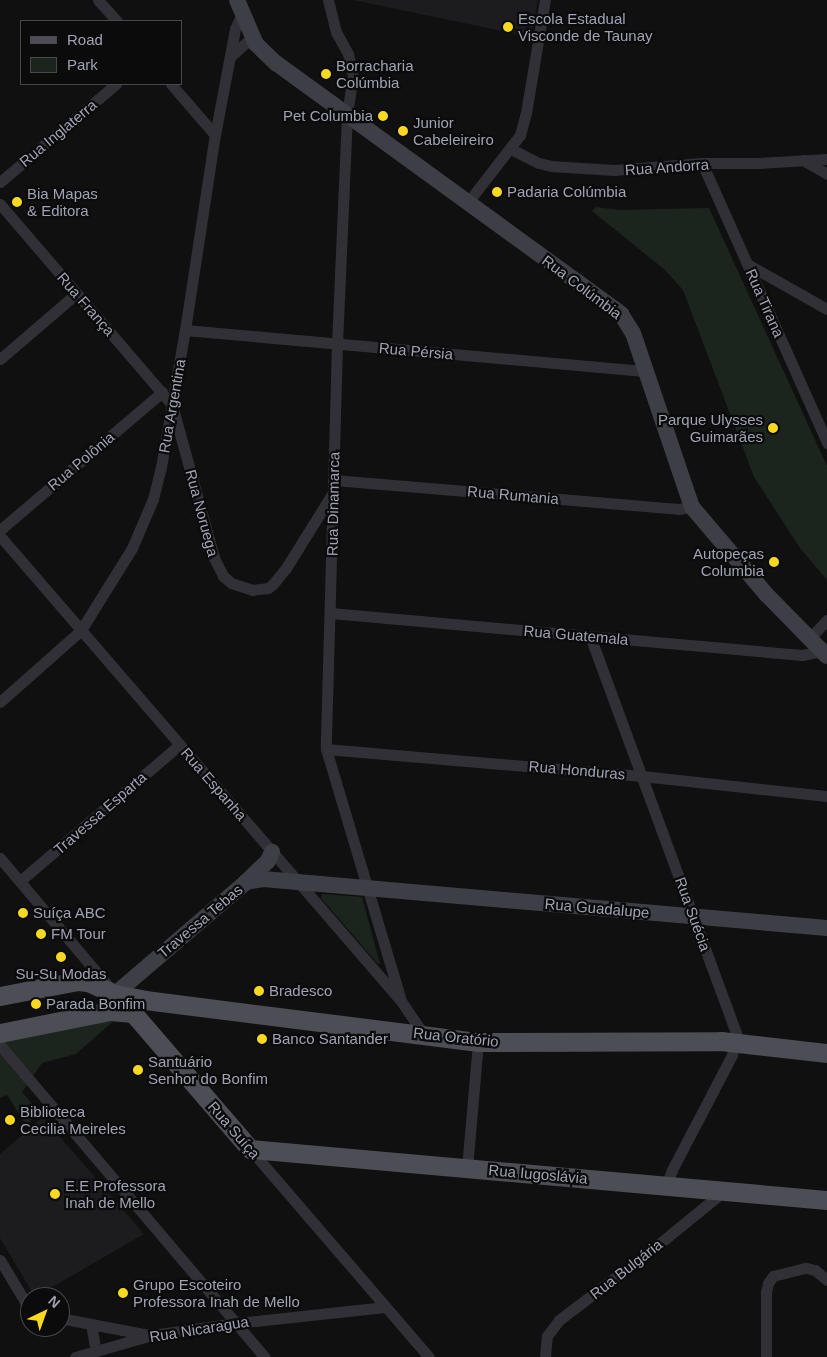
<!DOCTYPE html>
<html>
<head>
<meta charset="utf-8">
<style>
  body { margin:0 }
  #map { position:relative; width:827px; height:1357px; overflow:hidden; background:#101011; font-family:Arial,sans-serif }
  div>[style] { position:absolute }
  .built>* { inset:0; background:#1c1c1e }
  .green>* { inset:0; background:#1c241e }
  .street>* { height:11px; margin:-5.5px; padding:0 5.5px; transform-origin:5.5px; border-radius:5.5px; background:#313036 }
  .secondary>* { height:16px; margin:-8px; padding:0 8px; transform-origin:8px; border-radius:8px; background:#3e3f46 }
  .primary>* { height:19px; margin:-9.5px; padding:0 9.5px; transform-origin:9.5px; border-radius:9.5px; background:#4c4d55 }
  .dots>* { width:14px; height:14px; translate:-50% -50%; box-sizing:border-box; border:2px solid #0b0b0c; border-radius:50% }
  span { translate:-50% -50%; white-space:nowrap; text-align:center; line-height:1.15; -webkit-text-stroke:4.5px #0b0b0c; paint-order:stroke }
  .poi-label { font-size:15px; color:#a0a2b3 }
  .left { translate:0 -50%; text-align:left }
  .right { translate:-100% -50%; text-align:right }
  .street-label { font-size:15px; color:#a0a2b3 }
  .legend { position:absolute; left:20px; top:20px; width:162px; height:65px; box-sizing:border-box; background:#0b0b0c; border:1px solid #47474f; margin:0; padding:6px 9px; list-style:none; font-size:15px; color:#a0a2b3 }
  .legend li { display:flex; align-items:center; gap:10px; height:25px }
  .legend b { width:25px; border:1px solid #47474f }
  .north { position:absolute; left:20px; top:1287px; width:50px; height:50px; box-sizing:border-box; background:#0b0b0c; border:1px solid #47474f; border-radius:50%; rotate:42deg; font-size:14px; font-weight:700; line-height:20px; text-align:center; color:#a0a2b3 }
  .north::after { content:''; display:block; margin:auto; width:18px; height:22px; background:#f9d920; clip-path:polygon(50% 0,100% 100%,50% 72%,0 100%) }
</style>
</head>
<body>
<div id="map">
  <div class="built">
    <div style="clip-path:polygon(353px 0,538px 0,531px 37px)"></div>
    <div style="clip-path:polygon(43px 1117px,144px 1234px,35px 1297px,0 1238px,0 1154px)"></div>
  </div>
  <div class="green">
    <div style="clip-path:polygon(596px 207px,619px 210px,709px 208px,827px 466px,827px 580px,800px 548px,754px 477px,683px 290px,665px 270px,592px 211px)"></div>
    <div style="clip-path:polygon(322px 894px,362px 897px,380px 964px,378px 964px,321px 898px)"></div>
    <div style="clip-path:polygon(117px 1018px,76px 1054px,42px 1063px,22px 1092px,39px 1112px,26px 1125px,7px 1095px,0 1098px,0 1041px)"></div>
  </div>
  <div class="street">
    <div style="left:98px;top:0;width:28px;rotate:48deg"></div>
    <div style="left:328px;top:0;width:33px;rotate:76deg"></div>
    <div style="left:336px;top:32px;width:25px;rotate:61deg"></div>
    <div style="left:348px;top:54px;width:23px;rotate:77deg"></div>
    <div style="left:353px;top:76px;width:39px;rotate:99deg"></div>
    <div style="left:347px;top:115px;width:229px;rotate:92.5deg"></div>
    <div style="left:337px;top:344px;width:405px;rotate:91.6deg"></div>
    <div style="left:326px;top:749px;width:263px;rotate:73.4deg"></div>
    <div style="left:230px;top:57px;width:30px;rotate:-42deg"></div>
    <div style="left:171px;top:84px;width:67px;rotate:49.2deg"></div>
    <div style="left:511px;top:149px;width:31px;rotate:27deg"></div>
    <div style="left:539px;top:163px;width:12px;rotate:14deg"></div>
    <div style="left:551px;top:166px;width:63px;rotate:3.6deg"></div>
    <div style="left:614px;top:170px;width:88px;rotate:-4.5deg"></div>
    <div style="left:702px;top:163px;width:57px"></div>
    <div style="left:759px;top:163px;width:68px;rotate:-3.4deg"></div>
    <div style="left:803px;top:160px;width:28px;rotate:30deg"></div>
    <div style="left:702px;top:163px;width:307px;rotate:65.9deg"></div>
    <div style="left:0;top:182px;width:152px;rotate:-40.2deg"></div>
    <div style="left:468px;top:202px;width:85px;rotate:-52.2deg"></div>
    <div style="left:520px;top:135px;width:23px;rotate:-75deg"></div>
    <div style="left:526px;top:113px;width:115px;rotate:-80.5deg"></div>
    <div style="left:0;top:204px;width:265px;rotate:49.4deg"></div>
    <div style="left:172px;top:405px;width:159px;rotate:74.6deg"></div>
    <div style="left:214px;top:558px;width:20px;rotate:63deg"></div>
    <div style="left:223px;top:576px;width:11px;rotate:41deg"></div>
    <div style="left:231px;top:583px;width:22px;rotate:18deg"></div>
    <div style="left:252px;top:590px;width:16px;rotate:-7deg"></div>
    <div style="left:268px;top:588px;width:6px;rotate:-39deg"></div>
    <div style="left:273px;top:584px;width:21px;rotate:-51deg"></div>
    <div style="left:286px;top:568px;width:87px;rotate:-58.1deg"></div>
    <div style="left:747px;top:264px;width:92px;rotate:29.4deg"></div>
    <div style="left:185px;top:330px;width:463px;rotate:5.1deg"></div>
    <div style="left:0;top:359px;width:101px;rotate:-40.6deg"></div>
    <div style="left:334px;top:480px;width:345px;rotate:4.8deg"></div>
    <div style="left:678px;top:509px;width:14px;rotate:-8deg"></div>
    <div style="left:0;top:530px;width:213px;rotate:-40.4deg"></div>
    <div style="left:0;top:536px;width:614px;rotate:49.23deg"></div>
    <div style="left:401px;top:1001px;width:41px;rotate:55.9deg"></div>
    <div style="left:331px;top:613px;width:473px;rotate:5.1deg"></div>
    <div style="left:802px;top:655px;width:20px;rotate:-11deg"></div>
    <div style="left:590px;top:636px;width:423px;rotate:69.8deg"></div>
    <div style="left:736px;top:1033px;width:22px;rotate:100deg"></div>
    <div style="left:732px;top:1055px;width:130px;rotate:117.6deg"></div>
    <div style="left:672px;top:1170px;width:17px;rotate:111deg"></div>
    <div style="left:810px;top:638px;width:25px;rotate:-47deg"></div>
    <div style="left:0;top:702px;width:108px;rotate:-41.6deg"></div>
    <div style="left:81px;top:630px;width:97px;rotate:-58.1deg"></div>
    <div style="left:132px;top:548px;width:53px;rotate:-66.8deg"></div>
    <div style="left:153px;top:499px;width:33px;rotate:-76deg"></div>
    <div style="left:161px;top:467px;width:139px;rotate:-80.1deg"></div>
    <div style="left:185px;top:330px;width:197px;rotate:-81.3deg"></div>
    <div style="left:215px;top:135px;width:108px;rotate:-79.3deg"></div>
    <div style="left:235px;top:29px;width:17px;rotate:-66deg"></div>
    <div style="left:326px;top:749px;width:317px;rotate:4.9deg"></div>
    <div style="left:642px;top:776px;width:186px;rotate:6.2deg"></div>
    <div style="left:0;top:858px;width:170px;rotate:49.8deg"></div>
    <div style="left:20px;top:881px;width:209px;rotate:-40.5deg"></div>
    <div style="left:0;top:1045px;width:409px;rotate:49.7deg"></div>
    <div style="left:250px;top:1149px;width:274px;rotate:49.3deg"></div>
    <div style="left:467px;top:1168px;width:126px;rotate:-85deg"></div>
    <div style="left:0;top:1260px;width:58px;rotate:59deg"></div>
    <div style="left:60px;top:1318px;width:90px;rotate:10.9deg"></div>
    <div style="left:91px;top:1324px;width:27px;rotate:80deg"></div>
    <div style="left:75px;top:1357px;width:80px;rotate:-15.9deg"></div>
    <div style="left:152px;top:1335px;width:86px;rotate:-8deg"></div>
    <div style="left:237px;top:1323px;width:149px;rotate:-6.2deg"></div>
    <div style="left:545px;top:1357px;width:21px;rotate:-85deg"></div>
    <div style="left:547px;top:1336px;width:20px;rotate:-53deg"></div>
    <div style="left:559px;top:1320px;width:119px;rotate:-37.2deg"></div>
    <div style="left:654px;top:1248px;width:90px;rotate:-39.2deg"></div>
    <div style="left:766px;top:1357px;width:65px;rotate:-90deg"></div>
    <div style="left:766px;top:1292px;width:9px;rotate:-77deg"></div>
    <div style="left:768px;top:1283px;width:9px;rotate:-54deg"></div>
    <div style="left:773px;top:1276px;width:34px;rotate:-14deg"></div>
    <div style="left:806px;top:1268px;width:9px;rotate:13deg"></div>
    <div style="left:815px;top:1270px;width:16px;rotate:40deg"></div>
  </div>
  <div class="secondary">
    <div style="left:237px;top:0;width:48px;rotate:66.6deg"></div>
    <div style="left:256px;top:44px;width:28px;rotate:44deg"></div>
    <div style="left:276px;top:63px;width:427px;rotate:36deg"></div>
    <div style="left:621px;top:314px;width:22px;rotate:58deg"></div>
    <div style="left:633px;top:333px;width:184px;rotate:71.3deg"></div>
    <div style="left:692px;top:507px;width:114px;rotate:49.6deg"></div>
    <div style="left:766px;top:594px;width:87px;rotate:45.5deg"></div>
    <div style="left:246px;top:882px;width:30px;rotate:-44deg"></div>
    <div style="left:268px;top:861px;width:10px;rotate:-66deg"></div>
    <div style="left:115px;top:994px;width:172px;rotate:-40.5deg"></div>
    <div style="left:246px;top:882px;width:17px;rotate:-10deg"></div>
    <div style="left:263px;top:879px;width:566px;rotate:4.97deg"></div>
  </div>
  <div class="primary">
    <div style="left:0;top:996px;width:78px;rotate:-11deg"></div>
    <div style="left:77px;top:981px;width:11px;rotate:5deg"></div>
    <div style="left:88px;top:982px;width:30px;rotate:24deg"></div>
    <div style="left:115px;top:994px;width:31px;rotate:11deg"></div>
    <div style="left:145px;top:1000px;width:336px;rotate:7.2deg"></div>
    <div style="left:478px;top:1042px;width:243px;rotate:-0.2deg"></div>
    <div style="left:721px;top:1041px;width:107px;rotate:6.5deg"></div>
    <div style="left:0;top:1033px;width:112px;rotate:-11.3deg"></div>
    <div style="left:110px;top:1011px;width:23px;rotate:5deg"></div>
    <div style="left:133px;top:1013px;width:179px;rotate:49.3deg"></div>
    <div style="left:250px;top:1149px;width:579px;rotate:5.05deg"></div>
  </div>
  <div class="dots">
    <div style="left:508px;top:27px;background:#f9d920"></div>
    <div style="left:326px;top:74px;background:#f9d920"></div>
    <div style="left:383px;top:116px;background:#f9d920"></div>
    <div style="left:403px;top:131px;background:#f9d920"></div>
    <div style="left:497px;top:192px;background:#f9d920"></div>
    <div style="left:17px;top:202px;background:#f9d920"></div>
    <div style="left:773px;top:428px;background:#f9d920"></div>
    <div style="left:774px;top:562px;background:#f9d920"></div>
    <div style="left:23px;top:913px;background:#f9d920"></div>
    <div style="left:41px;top:934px;background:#f9d920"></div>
    <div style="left:61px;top:957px;background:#f9d920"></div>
    <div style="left:259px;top:991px;background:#f9d920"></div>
    <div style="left:36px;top:1004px;background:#f9d920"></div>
    <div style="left:262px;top:1039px;background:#f9d920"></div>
    <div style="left:138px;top:1070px;background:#f9d920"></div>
    <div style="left:10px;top:1120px;background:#f9d920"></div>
    <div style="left:55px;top:1194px;background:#f9d920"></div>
    <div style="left:123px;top:1293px;background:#f9d920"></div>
  </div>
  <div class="poi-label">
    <span class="left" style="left:518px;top:27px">Escola Estadual<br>Visconde de Taunay</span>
    <span class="left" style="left:336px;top:74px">Borracharia<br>Colúmbia</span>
    <span class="right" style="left:373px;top:116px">Pet Columbia</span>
    <span class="left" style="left:413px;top:131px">Junior<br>Cabeleireiro</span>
    <span class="left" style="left:507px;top:192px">Padaria Colúmbia</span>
    <span class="left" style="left:27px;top:202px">Bia Mapas<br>&amp; Editora</span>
    <span class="right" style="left:763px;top:428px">Parque Ulysses<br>Guimarães</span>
    <span class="right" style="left:764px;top:562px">Autopeças<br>Columbia</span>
    <span class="left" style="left:33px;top:913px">Suíça ABC</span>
    <span class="left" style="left:51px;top:934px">FM Tour</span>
    <span style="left:61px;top:974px">Su-Su Modas</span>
    <span class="left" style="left:269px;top:991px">Bradesco</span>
    <span class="left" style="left:46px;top:1004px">Parada Bonfim</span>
    <span class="left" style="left:272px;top:1039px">Banco Santander</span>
    <span class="left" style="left:148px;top:1070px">Santuário<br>Senhor do Bonfim</span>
    <span class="left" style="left:20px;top:1120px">Biblioteca<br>Cecilia Meireles</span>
    <span class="left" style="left:65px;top:1194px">E.E Professora<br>Inah de Mello</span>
    <span class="left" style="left:133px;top:1293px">Grupo Escoteiro<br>Professora Inah de Mello</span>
  </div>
  <div class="street-label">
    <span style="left:58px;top:133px;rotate:-40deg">Rua Inglaterra</span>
    <span style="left:667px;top:167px;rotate:-4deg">Rua Andorra</span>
    <span style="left:582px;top:287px;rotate:37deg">Rua Colúmbia</span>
    <span style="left:765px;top:303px;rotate:66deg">Rua Tirana</span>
    <span style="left:86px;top:304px;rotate:49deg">Rua França</span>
    <span style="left:416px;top:351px;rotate:5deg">Rua Pérsia</span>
    <span style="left:172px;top:406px;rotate:-80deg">Rua Argentina</span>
    <span style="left:81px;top:461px;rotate:-40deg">Rua Polônia</span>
    <span style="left:513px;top:495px;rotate:5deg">Rua Rumania</span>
    <span style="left:333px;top:504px;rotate:-89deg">Rua Dinamarca</span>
    <span style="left:202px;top:513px;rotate:75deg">Rua Noruega</span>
    <span style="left:576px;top:635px;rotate:5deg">Rua Guatemala</span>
    <span style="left:577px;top:770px;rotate:5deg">Rua Honduras</span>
    <span style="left:214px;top:784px;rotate:49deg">Rua Espanha</span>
    <span style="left:100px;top:813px;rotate:-41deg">Travessa Esparta</span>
    <span style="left:597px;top:908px;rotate:5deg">Rua Guadalupe</span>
    <span style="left:693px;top:914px;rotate:70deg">Rua Suécia</span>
    <span style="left:200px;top:921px;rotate:-40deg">Travessa Tebas</span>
    <span style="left:456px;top:1037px;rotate:6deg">Rua Oratório</span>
    <span style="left:234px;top:1130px;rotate:49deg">Rua Suíça</span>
    <span style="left:538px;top:1174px;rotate:5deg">Rua Iugoslávia</span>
    <span style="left:626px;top:1269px;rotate:-38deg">Rua Bulgária</span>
    <span style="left:199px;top:1329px;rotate:-9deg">Rua Nicaragua</span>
  </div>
  <ul class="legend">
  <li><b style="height:6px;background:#4c4d55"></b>Road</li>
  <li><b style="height:14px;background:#1c241e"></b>Park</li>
  </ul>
  <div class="north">N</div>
</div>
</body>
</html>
